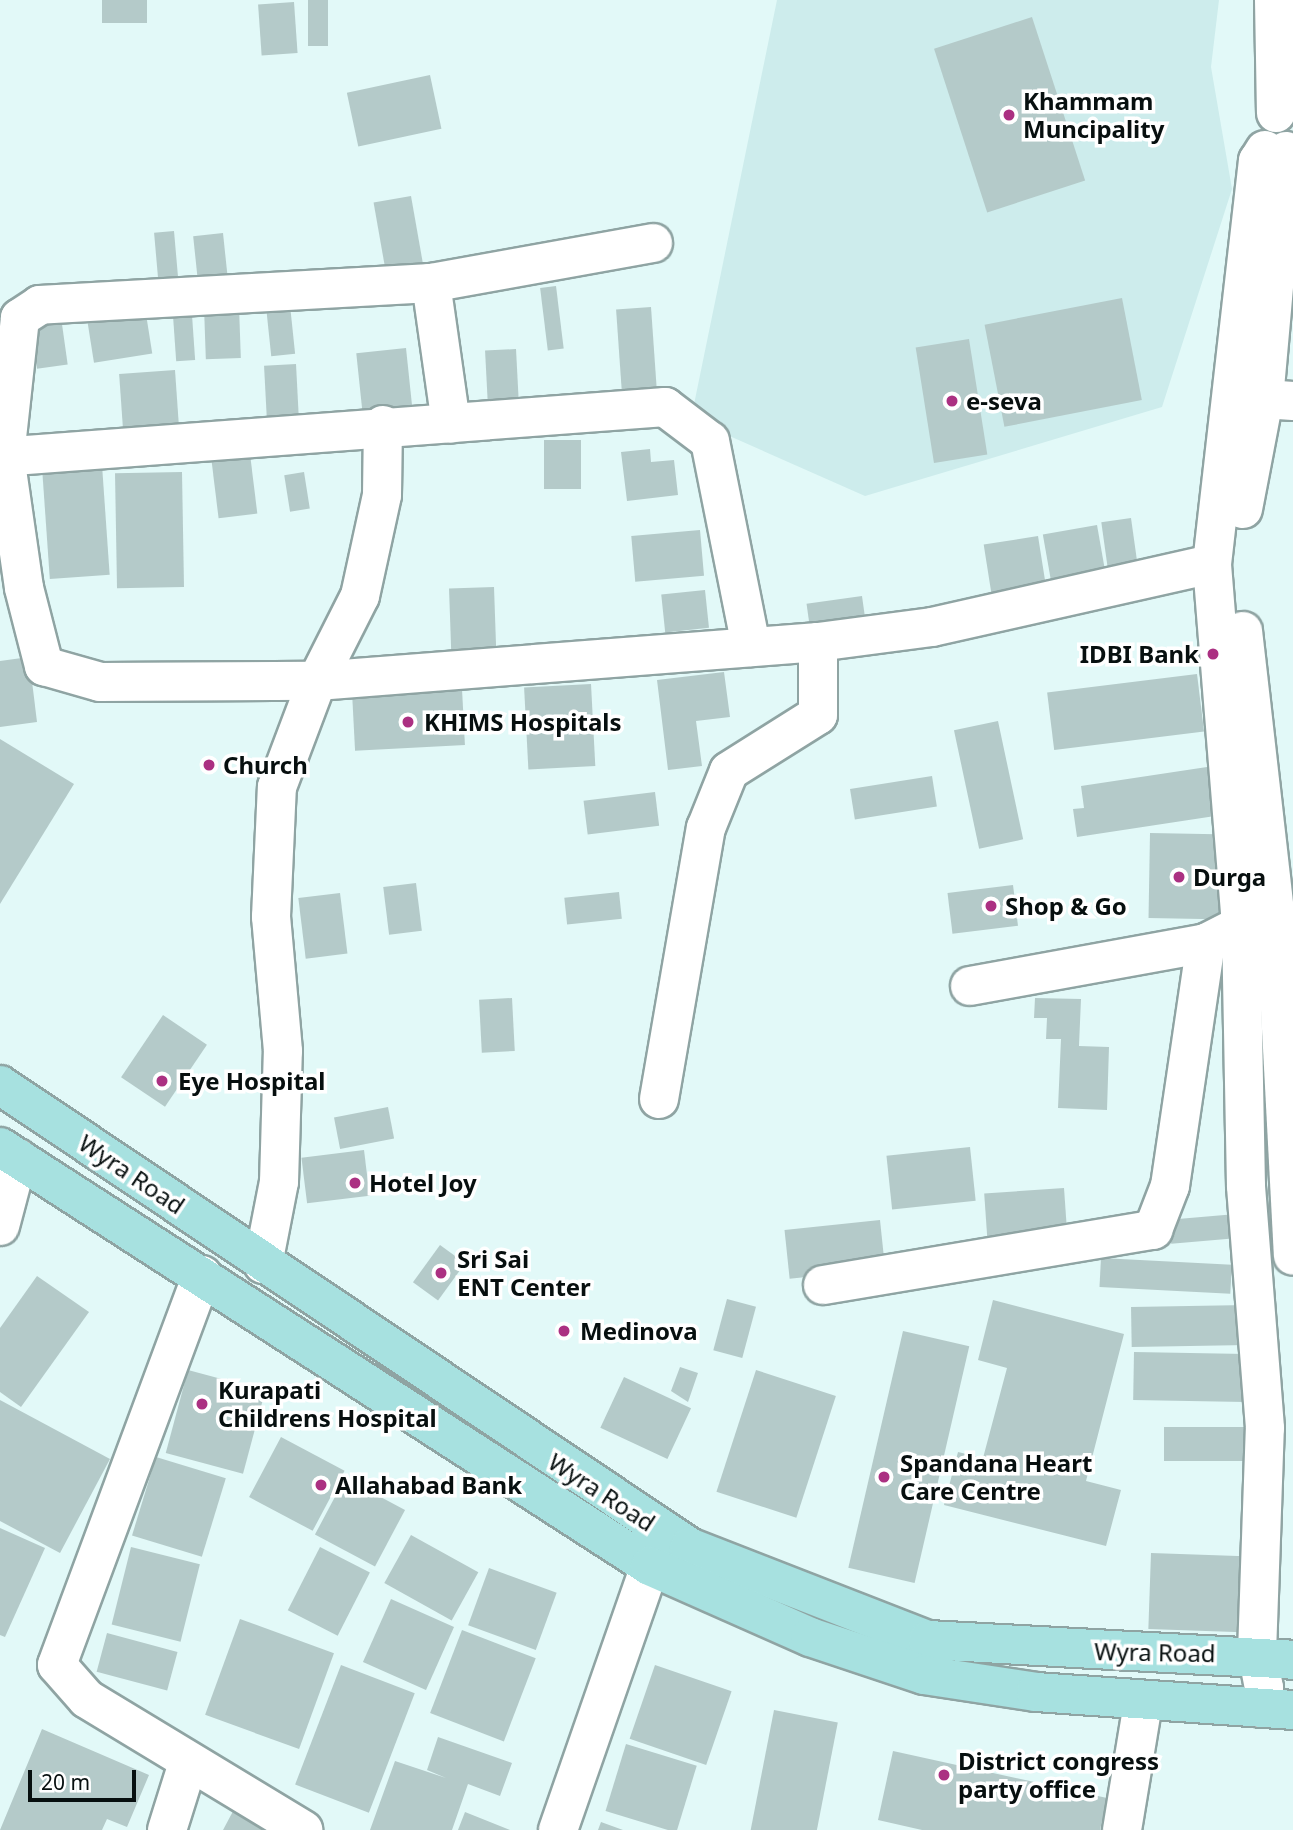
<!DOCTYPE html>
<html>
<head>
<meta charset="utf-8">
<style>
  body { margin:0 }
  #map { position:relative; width:1293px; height:1830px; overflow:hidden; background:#e2f9f8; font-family:"Noto Sans",sans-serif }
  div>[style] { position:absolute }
  .built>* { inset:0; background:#cdecec }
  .building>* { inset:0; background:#b4cac9; transform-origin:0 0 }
  .roads { filter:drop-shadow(2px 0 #8fa4a3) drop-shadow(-2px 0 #8fa4a3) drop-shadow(0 2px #8fa4a3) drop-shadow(0 -2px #8fa4a3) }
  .street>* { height:38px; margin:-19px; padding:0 19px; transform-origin:19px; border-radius:19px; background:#fff }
  .secondary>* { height:38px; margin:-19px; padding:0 19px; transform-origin:19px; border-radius:19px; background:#fff }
  .primary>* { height:38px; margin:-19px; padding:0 19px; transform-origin:19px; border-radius:19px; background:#a7e1e0 }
  .dots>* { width:19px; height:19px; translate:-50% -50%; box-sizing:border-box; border:4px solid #fff; border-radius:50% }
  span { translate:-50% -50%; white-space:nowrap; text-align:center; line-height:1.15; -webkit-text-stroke:7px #fff; paint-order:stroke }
  .poi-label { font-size:24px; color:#070f0f; font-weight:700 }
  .left { translate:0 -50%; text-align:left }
  .right { translate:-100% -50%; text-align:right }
  .street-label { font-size:24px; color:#070f0f }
  .scale { position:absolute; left:28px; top:1770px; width:108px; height:32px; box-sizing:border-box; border:4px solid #070f0f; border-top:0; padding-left:9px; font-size:21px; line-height:24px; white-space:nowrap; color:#070f0f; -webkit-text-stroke:5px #fff; paint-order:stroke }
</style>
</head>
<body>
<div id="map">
  <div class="built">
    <div style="clip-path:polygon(777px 0,1219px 0,1211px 67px,1232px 189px,1162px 407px,865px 496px,691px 419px)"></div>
  </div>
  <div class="building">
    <div style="left:102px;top:0;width:45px;height:23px"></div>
    <div style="left:308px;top:0;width:20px;height:46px"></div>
    <div style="left:294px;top:2px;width:51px;height:36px;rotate:86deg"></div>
    <div style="left:1032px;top:17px;width:172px;height:103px;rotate:72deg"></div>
    <div style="left:430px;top:75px;width:55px;height:85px;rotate:78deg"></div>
    <div style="left:411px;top:196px;width:82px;height:38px;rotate:80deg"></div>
    <div style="left:174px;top:231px;width:59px;height:20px;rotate:85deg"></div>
    <div style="left:223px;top:233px;width:47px;height:30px;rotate:84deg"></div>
    <div style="left:556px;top:286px;width:63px;height:16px;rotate:83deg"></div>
    <div style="left:1122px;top:298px;width:104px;height:140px;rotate:79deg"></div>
    <div style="left:290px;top:305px;width:49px;height:24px;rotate:84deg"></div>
    <div style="left:239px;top:306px;width:52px;height:35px;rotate:88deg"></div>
    <div style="left:651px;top:307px;width:94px;height:35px;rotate:86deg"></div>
    <div style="left:146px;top:314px;width:40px;height:59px;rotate:81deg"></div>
    <div style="left:192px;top:315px;width:45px;height:19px;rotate:86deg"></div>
    <div style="left:61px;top:317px;width:48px;height:31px;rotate:82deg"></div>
    <div style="left:969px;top:339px;width:117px;height:54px;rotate:81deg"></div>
    <div style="left:406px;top:348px;width:64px;height:50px;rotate:84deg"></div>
    <div style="left:516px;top:349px;width:61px;height:31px;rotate:87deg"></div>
    <div style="left:296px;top:364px;width:52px;height:32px;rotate:87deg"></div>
    <div style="left:175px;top:370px;width:58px;height:56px;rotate:86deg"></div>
    <div style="left:544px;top:440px;width:37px;height:49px"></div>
    <div style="clip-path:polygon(650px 449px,651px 462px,674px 460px,678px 495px,627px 501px,621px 452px)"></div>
    <div style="left:250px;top:454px;width:60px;height:39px;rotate:83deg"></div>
    <div style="left:102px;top:465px;width:110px;height:60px;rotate:86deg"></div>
    <div style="left:182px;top:472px;width:115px;height:67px;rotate:89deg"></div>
    <div style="left:304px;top:472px;width:37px;height:20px;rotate:81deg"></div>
    <div style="left:1131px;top:518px;width:55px;height:30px;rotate:82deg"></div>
    <div style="left:1097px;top:525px;width:56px;height:55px;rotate:80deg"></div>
    <div style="left:700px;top:530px;width:46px;height:69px;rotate:85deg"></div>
    <div style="left:1038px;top:536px;width:55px;height:55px;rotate:81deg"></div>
    <div style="left:494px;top:587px;width:64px;height:45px;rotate:88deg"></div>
    <div style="left:705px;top:590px;width:38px;height:44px;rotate:84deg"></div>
    <div style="left:862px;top:596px;width:35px;height:56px;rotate:82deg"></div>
    <div style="clip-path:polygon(29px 657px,37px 722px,0 727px,0 661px)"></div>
    <div style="clip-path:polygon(724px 672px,730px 717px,696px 721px,702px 766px,668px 770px,657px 680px)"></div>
    <div style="left:1197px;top:674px;width:58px;height:151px;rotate:83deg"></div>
    <div style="left:591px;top:684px;width:82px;height:67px;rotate:87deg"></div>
    <div style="left:462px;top:689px;width:56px;height:110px;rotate:87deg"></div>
    <div style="left:998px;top:721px;width:121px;height:45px;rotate:78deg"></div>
    <div style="clip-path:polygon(0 739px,74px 784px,0 904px)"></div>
    <div style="clip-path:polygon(1207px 767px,1215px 816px,1077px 837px,1073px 809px,1084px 808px,1081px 786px)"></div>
    <div style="left:932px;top:776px;width:31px;height:83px;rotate:81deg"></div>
    <div style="left:655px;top:792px;width:34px;height:72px;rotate:83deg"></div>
    <div style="left:1150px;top:833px;width:80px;height:85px;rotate:1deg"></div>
    <div style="left:416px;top:883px;width:48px;height:33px;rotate:83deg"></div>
    <div style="left:1013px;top:885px;width:41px;height:66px;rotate:83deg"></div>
    <div style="left:619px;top:892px;width:27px;height:55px;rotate:84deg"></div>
    <div style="left:340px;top:893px;width:61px;height:42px;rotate:83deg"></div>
    <div style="left:512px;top:998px;width:53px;height:33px;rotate:87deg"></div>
    <div style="clip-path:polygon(1035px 998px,1081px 999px,1079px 1046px,1109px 1047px,1107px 1110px,1058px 1108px,1061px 1039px,1046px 1039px,1047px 1018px,1034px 1018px)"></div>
    <div style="left:163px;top:1015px;width:53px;height:75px;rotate:34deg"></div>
    <div style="left:388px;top:1107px;width:32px;height:55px;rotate:79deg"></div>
    <div style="left:970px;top:1147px;width:54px;height:84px;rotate:84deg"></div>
    <div style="left:364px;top:1150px;width:46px;height:63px;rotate:83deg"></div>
    <div style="left:1064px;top:1188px;width:55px;height:80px;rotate:86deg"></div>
    <div style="left:1236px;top:1214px;width:24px;height:67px;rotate:85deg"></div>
    <div style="left:880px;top:1220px;width:49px;height:96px;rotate:84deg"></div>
    <div style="left:440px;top:1245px;width:31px;height:46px;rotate:36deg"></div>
    <div style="left:1101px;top:1258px;width:131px;height:29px;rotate:3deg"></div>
    <div style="clip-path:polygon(37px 1276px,89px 1312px,21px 1407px,0 1392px,0 1328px)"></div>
    <div style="left:727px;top:1299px;width:30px;height:53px;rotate:15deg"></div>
    <div style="clip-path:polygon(993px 1300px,1124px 1334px,1086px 1481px,1121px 1490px,1106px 1546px,944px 1505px,958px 1452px,983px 1458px,1007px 1368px,978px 1360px)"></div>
    <div style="left:1247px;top:1305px;width:40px;height:116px;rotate:89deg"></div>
    <div style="left:903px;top:1331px;width:68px;height:243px;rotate:13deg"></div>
    <div style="left:1134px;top:1352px;width:112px;height:48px;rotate:1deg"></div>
    <div style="clip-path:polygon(680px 1367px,698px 1373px,688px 1402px,671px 1391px)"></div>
    <div style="left:188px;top:1370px;width:80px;height:86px;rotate:15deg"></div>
    <div style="left:756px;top:1370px;width:84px;height:128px;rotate:18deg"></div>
    <div style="left:624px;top:1377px;width:74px;height:56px;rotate:25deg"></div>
    <div style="clip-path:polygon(0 1400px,110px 1459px,60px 1553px,0 1521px)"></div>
    <div style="left:1164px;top:1427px;width:99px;height:34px"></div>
    <div style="left:281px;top:1437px;width:72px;height:68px;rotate:28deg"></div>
    <div style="left:156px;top:1457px;width:73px;height:82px;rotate:17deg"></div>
    <div style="left:345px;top:1478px;width:68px;height:64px;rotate:28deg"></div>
    <div style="clip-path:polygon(0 1528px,45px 1548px,5px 1637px,0 1635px)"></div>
    <div style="left:411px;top:1535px;width:77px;height:55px;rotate:29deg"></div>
    <div style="left:131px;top:1547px;width:71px;height:80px;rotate:14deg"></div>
    <div style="left:320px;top:1547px;width:56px;height:71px;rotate:27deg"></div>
    <div style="left:1151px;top:1553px;width:101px;height:76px;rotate:2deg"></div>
    <div style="left:489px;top:1568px;width:72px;height:61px;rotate:20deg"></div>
    <div style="left:391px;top:1599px;width:69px;height:69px;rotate:24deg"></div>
    <div style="left:240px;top:1619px;width:100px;height:102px;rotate:20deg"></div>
    <div style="left:462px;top:1630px;width:79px;height:89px;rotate:21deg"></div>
    <div style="left:107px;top:1633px;width:73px;height:40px;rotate:15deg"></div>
    <div style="left:341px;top:1665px;width:79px;height:128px;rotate:21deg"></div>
    <div style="left:655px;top:1665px;width:81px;height:78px;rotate:19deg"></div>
    <div style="left:774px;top:1710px;width:65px;height:123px;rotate:11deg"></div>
    <div style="clip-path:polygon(42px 1729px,149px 1775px,127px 1827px,107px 1819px,102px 1830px,0 1830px)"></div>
    <div style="clip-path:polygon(438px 1737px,512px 1763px,500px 1796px,468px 1784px,452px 1830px,370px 1830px,395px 1761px,446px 1778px,427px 1770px)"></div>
    <div style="left:626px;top:1744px;width:74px;height:70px;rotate:17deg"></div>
    <div style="clip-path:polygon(893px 1751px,1107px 1798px,1100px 1830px,922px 1830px,878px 1820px)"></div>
    <div style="clip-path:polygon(239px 1800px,269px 1830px,223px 1830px)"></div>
    <div style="clip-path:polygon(465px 1812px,510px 1830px,458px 1830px)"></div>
    <div style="clip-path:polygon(601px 1822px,623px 1830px,598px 1830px)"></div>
  </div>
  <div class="roads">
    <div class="street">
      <div style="left:653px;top:243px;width:226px;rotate:169.8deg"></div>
      <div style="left:431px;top:283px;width:392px;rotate:176.8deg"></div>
      <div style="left:40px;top:305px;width:24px;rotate:147deg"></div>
      <div style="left:20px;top:318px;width:139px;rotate:96.2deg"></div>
      <div style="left:5px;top:456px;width:133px;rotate:81.8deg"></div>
      <div style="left:24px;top:588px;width:81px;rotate:75.6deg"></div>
      <div style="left:44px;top:666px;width:58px;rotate:15.9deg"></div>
      <div style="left:100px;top:682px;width:217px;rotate:-0.3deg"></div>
      <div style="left:317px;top:681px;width:503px;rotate:-4.45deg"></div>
      <div style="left:818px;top:642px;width:115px;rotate:-7.5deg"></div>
      <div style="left:932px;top:627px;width:287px;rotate:-12.7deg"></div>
      <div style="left:431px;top:283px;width:142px;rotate:81.9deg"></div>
      <div style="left:1264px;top:399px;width:29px;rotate:4deg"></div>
      <div style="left:0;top:457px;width:667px;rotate:-4.3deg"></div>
      <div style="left:665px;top:407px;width:56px;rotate:37.1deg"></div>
      <div style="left:710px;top:441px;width:210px;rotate:78.7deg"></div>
      <div style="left:970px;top:986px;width:240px;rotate:-10.3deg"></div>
      <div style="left:659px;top:1099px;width:275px;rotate:-80.2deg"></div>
      <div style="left:706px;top:828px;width:61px;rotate:-68deg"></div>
      <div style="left:729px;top:771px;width:105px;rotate:-32.2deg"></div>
      <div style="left:818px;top:715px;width:73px;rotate:-90deg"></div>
      <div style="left:0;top:1226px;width:70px;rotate:-75.2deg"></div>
      <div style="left:263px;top:1264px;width:84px;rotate:-79deg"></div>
      <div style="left:279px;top:1182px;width:131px;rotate:-88.3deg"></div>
      <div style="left:283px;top:1051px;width:135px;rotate:-95.1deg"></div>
      <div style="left:271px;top:917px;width:130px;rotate:-87.4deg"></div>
      <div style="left:277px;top:787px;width:113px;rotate:-69.3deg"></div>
      <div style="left:317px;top:681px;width:95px;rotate:-63.2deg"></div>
      <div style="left:360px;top:596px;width:103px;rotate:-77.7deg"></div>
      <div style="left:382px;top:495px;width:70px;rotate:-89.2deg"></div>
      <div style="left:202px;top:1275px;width:416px;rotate:110.4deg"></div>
      <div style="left:57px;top:1665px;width:45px;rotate:48.6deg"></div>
      <div style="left:87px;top:1699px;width:253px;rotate:31.2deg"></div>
      <div style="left:823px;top:1285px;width:335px;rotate:-9.5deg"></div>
      <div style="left:1153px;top:1230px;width:47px;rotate:-68.9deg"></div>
      <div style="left:1170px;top:1186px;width:246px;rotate:-81.6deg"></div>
      <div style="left:1206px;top:943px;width:39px;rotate:-27deg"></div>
      <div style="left:167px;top:1830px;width:70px;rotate:-72.6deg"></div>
      <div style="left:558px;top:1830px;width:280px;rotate:-70.8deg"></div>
    </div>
    <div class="secondary">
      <div style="left:1274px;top:0;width:113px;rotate:89deg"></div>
      <div style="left:1243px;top:509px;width:112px;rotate:-79.2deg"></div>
      <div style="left:1264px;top:399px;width:249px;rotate:-84.9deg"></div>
      <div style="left:1243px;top:631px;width:285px;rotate:83.5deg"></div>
      <div style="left:1275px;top:914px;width:342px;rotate:87deg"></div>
      <div style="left:1261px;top:1708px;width:20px;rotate:-81deg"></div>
      <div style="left:1264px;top:1688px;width:36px;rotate:-101deg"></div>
      <div style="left:1257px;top:1653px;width:225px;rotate:-88deg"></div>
      <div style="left:1265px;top:1428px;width:243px;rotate:-94.5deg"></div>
      <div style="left:1246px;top:1186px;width:261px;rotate:-91.1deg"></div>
      <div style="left:1241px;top:925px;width:362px;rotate:-94.6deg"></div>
      <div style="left:1212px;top:564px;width:406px;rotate:-83.5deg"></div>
      <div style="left:1258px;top:161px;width:13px;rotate:-58deg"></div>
      <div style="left:1122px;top:1830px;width:129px;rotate:-80.6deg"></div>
    </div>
    <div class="primary">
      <div style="left:0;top:1085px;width:830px;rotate:33.84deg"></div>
      <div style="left:689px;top:1547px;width:256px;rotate:21.3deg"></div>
      <div style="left:928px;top:1640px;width:366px;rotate:3.1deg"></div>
      <div style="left:0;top:1147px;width:773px;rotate:32.81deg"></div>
      <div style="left:650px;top:1566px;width:175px;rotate:23.9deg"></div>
      <div style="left:810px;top:1637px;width:120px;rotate:18.4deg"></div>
      <div style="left:924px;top:1675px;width:113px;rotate:8.6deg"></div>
      <div style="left:1036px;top:1692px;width:258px;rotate:4deg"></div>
    </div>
  </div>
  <div class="dots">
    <div style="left:1009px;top:115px;background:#ab3082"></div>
    <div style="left:952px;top:401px;background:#ab3082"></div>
    <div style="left:1213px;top:654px;background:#ab3082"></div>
    <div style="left:408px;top:722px;background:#ab3082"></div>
    <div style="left:209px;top:765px;background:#ab3082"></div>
    <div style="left:1179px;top:877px;background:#ab3082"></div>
    <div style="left:991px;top:906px;background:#ab3082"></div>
    <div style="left:162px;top:1081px;background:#ab3082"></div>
    <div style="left:355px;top:1183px;background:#ab3082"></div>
    <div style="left:441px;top:1273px;background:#ab3082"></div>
    <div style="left:564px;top:1331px;background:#ab3082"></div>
    <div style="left:202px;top:1404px;background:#ab3082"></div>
    <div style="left:884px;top:1477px;background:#ab3082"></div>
    <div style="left:321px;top:1485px;background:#ab3082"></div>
    <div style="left:944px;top:1775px;background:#ab3082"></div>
  </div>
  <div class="poi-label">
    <span class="left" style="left:1023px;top:115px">Khammam<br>Muncipality</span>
    <span class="left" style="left:966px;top:401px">e-seva</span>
    <span class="right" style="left:1199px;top:654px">IDBI Bank</span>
    <span class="left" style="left:424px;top:722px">KHIMS Hospitals</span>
    <span class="left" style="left:223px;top:765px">Church</span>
    <span class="left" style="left:1193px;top:877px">Durga</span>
    <span class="left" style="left:1005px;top:906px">Shop &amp; Go</span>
    <span class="left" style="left:178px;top:1081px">Eye Hospital</span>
    <span class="left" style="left:369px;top:1183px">Hotel Joy</span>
    <span class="left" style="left:457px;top:1273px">Sri Sai<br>ENT Center</span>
    <span class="left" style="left:580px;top:1331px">Medinova</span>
    <span class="left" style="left:218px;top:1404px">Kurapati<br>Childrens Hospital</span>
    <span class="left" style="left:900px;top:1477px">Spandana Heart<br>Care Centre</span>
    <span class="left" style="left:335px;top:1485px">Allahabad Bank</span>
    <span class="left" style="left:958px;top:1775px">District congress<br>party office</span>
  </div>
  <div class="street-label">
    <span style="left:132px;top:1174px;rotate:34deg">Wyra Road</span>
    <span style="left:602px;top:1492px;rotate:33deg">Wyra Road</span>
    <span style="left:1155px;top:1652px;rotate:1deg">Wyra Road</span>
  </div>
  <div class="scale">20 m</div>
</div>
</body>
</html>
